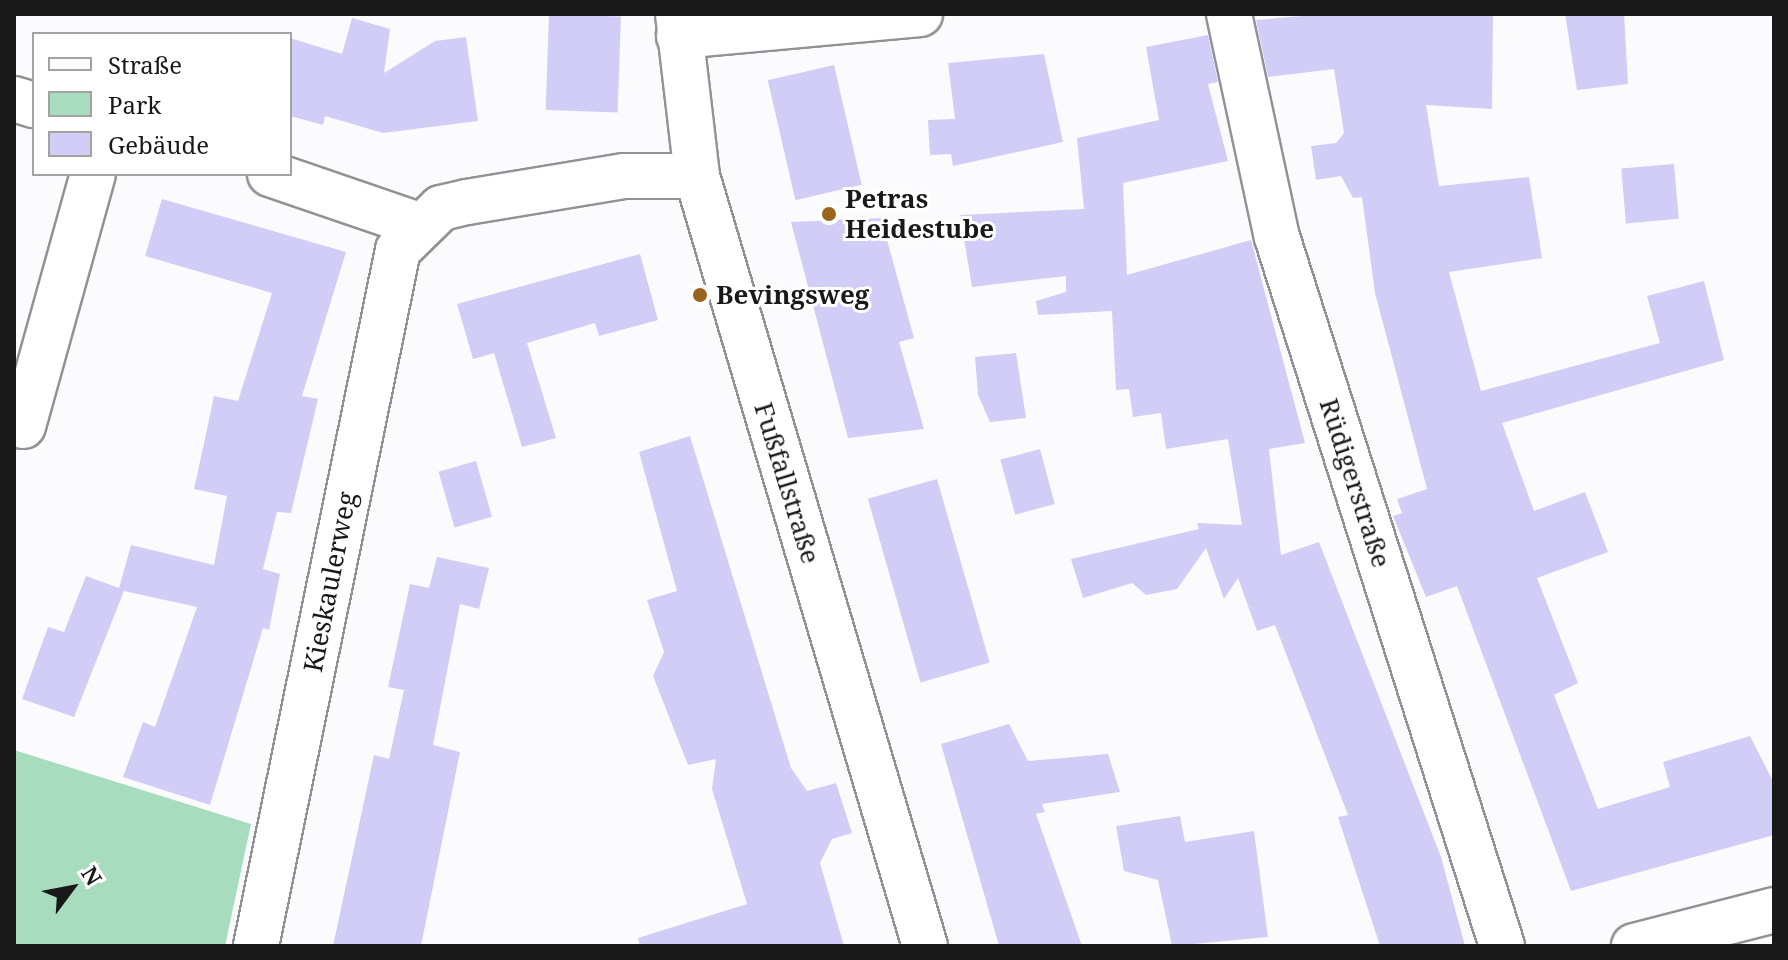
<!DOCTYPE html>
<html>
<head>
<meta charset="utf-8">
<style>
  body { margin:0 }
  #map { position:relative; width:1788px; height:960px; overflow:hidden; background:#fbfbfe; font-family:"Noto Serif",serif }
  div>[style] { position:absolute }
  .green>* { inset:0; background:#a8dcbe }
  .building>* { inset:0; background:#d2cdf7; transform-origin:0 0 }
  .roads { filter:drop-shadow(2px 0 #929195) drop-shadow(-2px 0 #929195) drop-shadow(0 2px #929195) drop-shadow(0 -2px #929195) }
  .street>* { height:44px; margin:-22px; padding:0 22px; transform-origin:22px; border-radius:22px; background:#fff }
  .dots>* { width:22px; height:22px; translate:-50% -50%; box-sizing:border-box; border:4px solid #fff; border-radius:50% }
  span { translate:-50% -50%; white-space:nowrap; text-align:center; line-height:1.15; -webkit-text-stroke:6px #fff; paint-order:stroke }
  .poi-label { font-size:26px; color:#19191a; font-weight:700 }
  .left { translate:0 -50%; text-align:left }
  .street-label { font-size:26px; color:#19191a }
  .frame { position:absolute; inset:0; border:16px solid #19191a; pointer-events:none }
  .legend { position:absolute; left:32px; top:32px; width:260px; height:144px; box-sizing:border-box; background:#fff; border:2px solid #a3a3a3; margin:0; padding:10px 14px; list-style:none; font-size:24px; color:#19191a }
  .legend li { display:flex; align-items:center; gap:16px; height:40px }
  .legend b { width:40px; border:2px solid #a3a3a3 }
  .north { position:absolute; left:32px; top:848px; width:80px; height:80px; -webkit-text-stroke:6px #fff; paint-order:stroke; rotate:58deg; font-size:22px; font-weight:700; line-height:32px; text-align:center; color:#19191a }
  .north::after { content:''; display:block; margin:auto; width:28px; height:36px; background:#19191a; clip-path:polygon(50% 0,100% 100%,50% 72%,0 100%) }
</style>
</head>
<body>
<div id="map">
  <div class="green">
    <div style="clip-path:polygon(14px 750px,251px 824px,225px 946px,14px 946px)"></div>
  </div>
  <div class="building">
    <div style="left:549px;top:14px;width:72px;height:96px;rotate:2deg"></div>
    <div style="clip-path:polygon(1326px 14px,1493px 14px,1492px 109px,1426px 105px,1439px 186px,1529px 177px,1542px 258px,1449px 272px,1481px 391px,1660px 343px,1647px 296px,1704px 281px,1724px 360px,1502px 423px,1534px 511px,1585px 492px,1608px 552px,1537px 578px,1578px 683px,1554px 695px,1598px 809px,1670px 787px,1663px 762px,1750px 736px,1774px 783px,1774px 835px,1571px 891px,1457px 586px,1426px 597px,1393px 516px,1402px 513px,1397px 499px,1427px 489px,1375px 293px,1362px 197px,1353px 198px,1341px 176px,1316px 180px,1311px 146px,1336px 143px,1344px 133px,1334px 69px,1268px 77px,1256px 20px)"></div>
    <div style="clip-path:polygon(1565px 14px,1624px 14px,1628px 84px,1577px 90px)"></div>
    <div style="clip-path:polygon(352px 18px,390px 29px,384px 73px,435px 41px,466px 37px,478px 121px,383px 133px,325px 116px,323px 125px,290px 116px,290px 38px,342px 54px)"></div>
    <div style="clip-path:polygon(1208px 35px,1218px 82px,1208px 84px,1228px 161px,1123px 183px,1127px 275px,1251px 240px,1305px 443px,1269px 449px,1281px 555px,1319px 542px,1441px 857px,1465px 946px,1380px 946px,1338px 817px,1348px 815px,1275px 625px,1257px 631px,1238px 578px,1224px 599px,1206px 548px,1177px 589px,1146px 595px,1132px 583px,1083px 598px,1071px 559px,1199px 529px,1197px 523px,1242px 525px,1228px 439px,1166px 449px,1161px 413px,1133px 417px,1129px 389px,1116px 390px,1112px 311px,1038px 315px,1036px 301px,1066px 292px,1066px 276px,972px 287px,960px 215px,1084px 209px,1077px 138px,1159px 120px,1146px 47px)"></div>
    <div style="clip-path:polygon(1044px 54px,1063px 142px,953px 166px,951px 154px,930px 155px,928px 120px,955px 119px,948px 63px)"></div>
    <div style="left:834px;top:65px;width:123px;height:68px;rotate:77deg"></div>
    <div style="left:1674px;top:164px;width:55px;height:53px;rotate:85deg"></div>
    <div style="clip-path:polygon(162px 199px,346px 252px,302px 396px,318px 399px,291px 513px,277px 512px,263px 569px,280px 574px,269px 630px,263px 628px,210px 805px,123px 777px,143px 722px,155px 727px,197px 607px,124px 591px,74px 717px,22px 699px,48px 627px,64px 632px,86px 576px,119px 588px,131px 545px,214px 565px,227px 496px,194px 489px,203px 448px,214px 396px,238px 401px,272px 293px,145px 256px)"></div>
    <div style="clip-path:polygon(881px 218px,914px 338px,899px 342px,924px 429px,848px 438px,791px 222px)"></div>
    <div style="clip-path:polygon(640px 254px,658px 320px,599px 336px,595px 323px,527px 343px,556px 438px,522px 447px,494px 353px,473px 359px,457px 304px)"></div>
    <div style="clip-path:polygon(1016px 353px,1026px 418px,990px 422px,978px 395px,975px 357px)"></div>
    <div style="clip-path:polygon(690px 436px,791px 768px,807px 791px,836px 783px,852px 833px,832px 839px,820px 863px,844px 946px,640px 946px,638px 938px,747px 904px,712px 789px,716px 759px,688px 765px,653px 676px,664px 652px,647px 600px,677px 591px,639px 452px)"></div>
    <div style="left:1040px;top:449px;width:57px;height:41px;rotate:75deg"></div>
    <div style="left:476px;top:461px;width:58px;height:39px;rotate:74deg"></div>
    <div style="left:937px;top:479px;width:191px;height:72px;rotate:74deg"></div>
    <div style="clip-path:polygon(437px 557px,489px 568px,479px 609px,460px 604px,433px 745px,460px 752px,421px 946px,333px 946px,374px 755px,389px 759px,404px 690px,388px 687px,410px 584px,429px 588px)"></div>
    <div style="clip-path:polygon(1009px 724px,1028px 761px,1108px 754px,1120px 792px,1042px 804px,1045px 812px,1036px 814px,1082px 946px,999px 946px,941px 744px)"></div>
    <div style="clip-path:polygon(1180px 816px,1185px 842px,1254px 831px,1268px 937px,1172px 946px,1158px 880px,1124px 871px,1116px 826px)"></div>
  </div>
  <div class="roads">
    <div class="street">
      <div style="left:678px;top:14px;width:163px;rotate:83.3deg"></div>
      <div style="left:697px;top:176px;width:803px;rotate:73.51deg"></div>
      <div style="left:1229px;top:14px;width:228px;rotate:77.9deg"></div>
      <div style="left:1277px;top:237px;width:744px;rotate:72.39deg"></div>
      <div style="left:679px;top:36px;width:242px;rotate:-5.2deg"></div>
      <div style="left:14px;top:99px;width:21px;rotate:17deg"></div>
      <div style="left:270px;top:174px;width:157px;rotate:18.9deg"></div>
      <div style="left:23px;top:426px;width:262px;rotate:-74.5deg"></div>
      <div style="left:256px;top:946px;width:710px;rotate:-78.47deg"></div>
      <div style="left:398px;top:250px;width:60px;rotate:-44.3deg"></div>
      <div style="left:441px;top:208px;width:27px;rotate:-13deg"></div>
      <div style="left:467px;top:202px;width:159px;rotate:-9.4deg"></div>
      <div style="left:624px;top:176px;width:73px"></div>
      <div style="left:1634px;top:946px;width:145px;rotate:-14.4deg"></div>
    </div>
  </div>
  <div class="dots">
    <div style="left:829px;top:214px;background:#9a641c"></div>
    <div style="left:700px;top:295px;background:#9a641c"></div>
  </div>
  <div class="poi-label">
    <span class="left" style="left:845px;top:214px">Petras<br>Heidestube</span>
    <span class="left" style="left:716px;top:295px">Bevingsweg</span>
  </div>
  <div class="street-label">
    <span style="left:787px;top:483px;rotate:73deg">Fußfallstraße</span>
    <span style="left:1355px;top:483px;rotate:72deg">Rüdigerstraße</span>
    <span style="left:330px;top:582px;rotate:-79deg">Kieskaulerweg</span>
  </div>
  <div class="frame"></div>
  <ul class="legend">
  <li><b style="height:10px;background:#fff"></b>Straße</li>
  <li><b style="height:22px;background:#a8dcbe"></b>Park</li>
  <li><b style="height:22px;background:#d2cdf7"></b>Gebäude</li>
  </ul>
  <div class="north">N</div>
</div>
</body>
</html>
